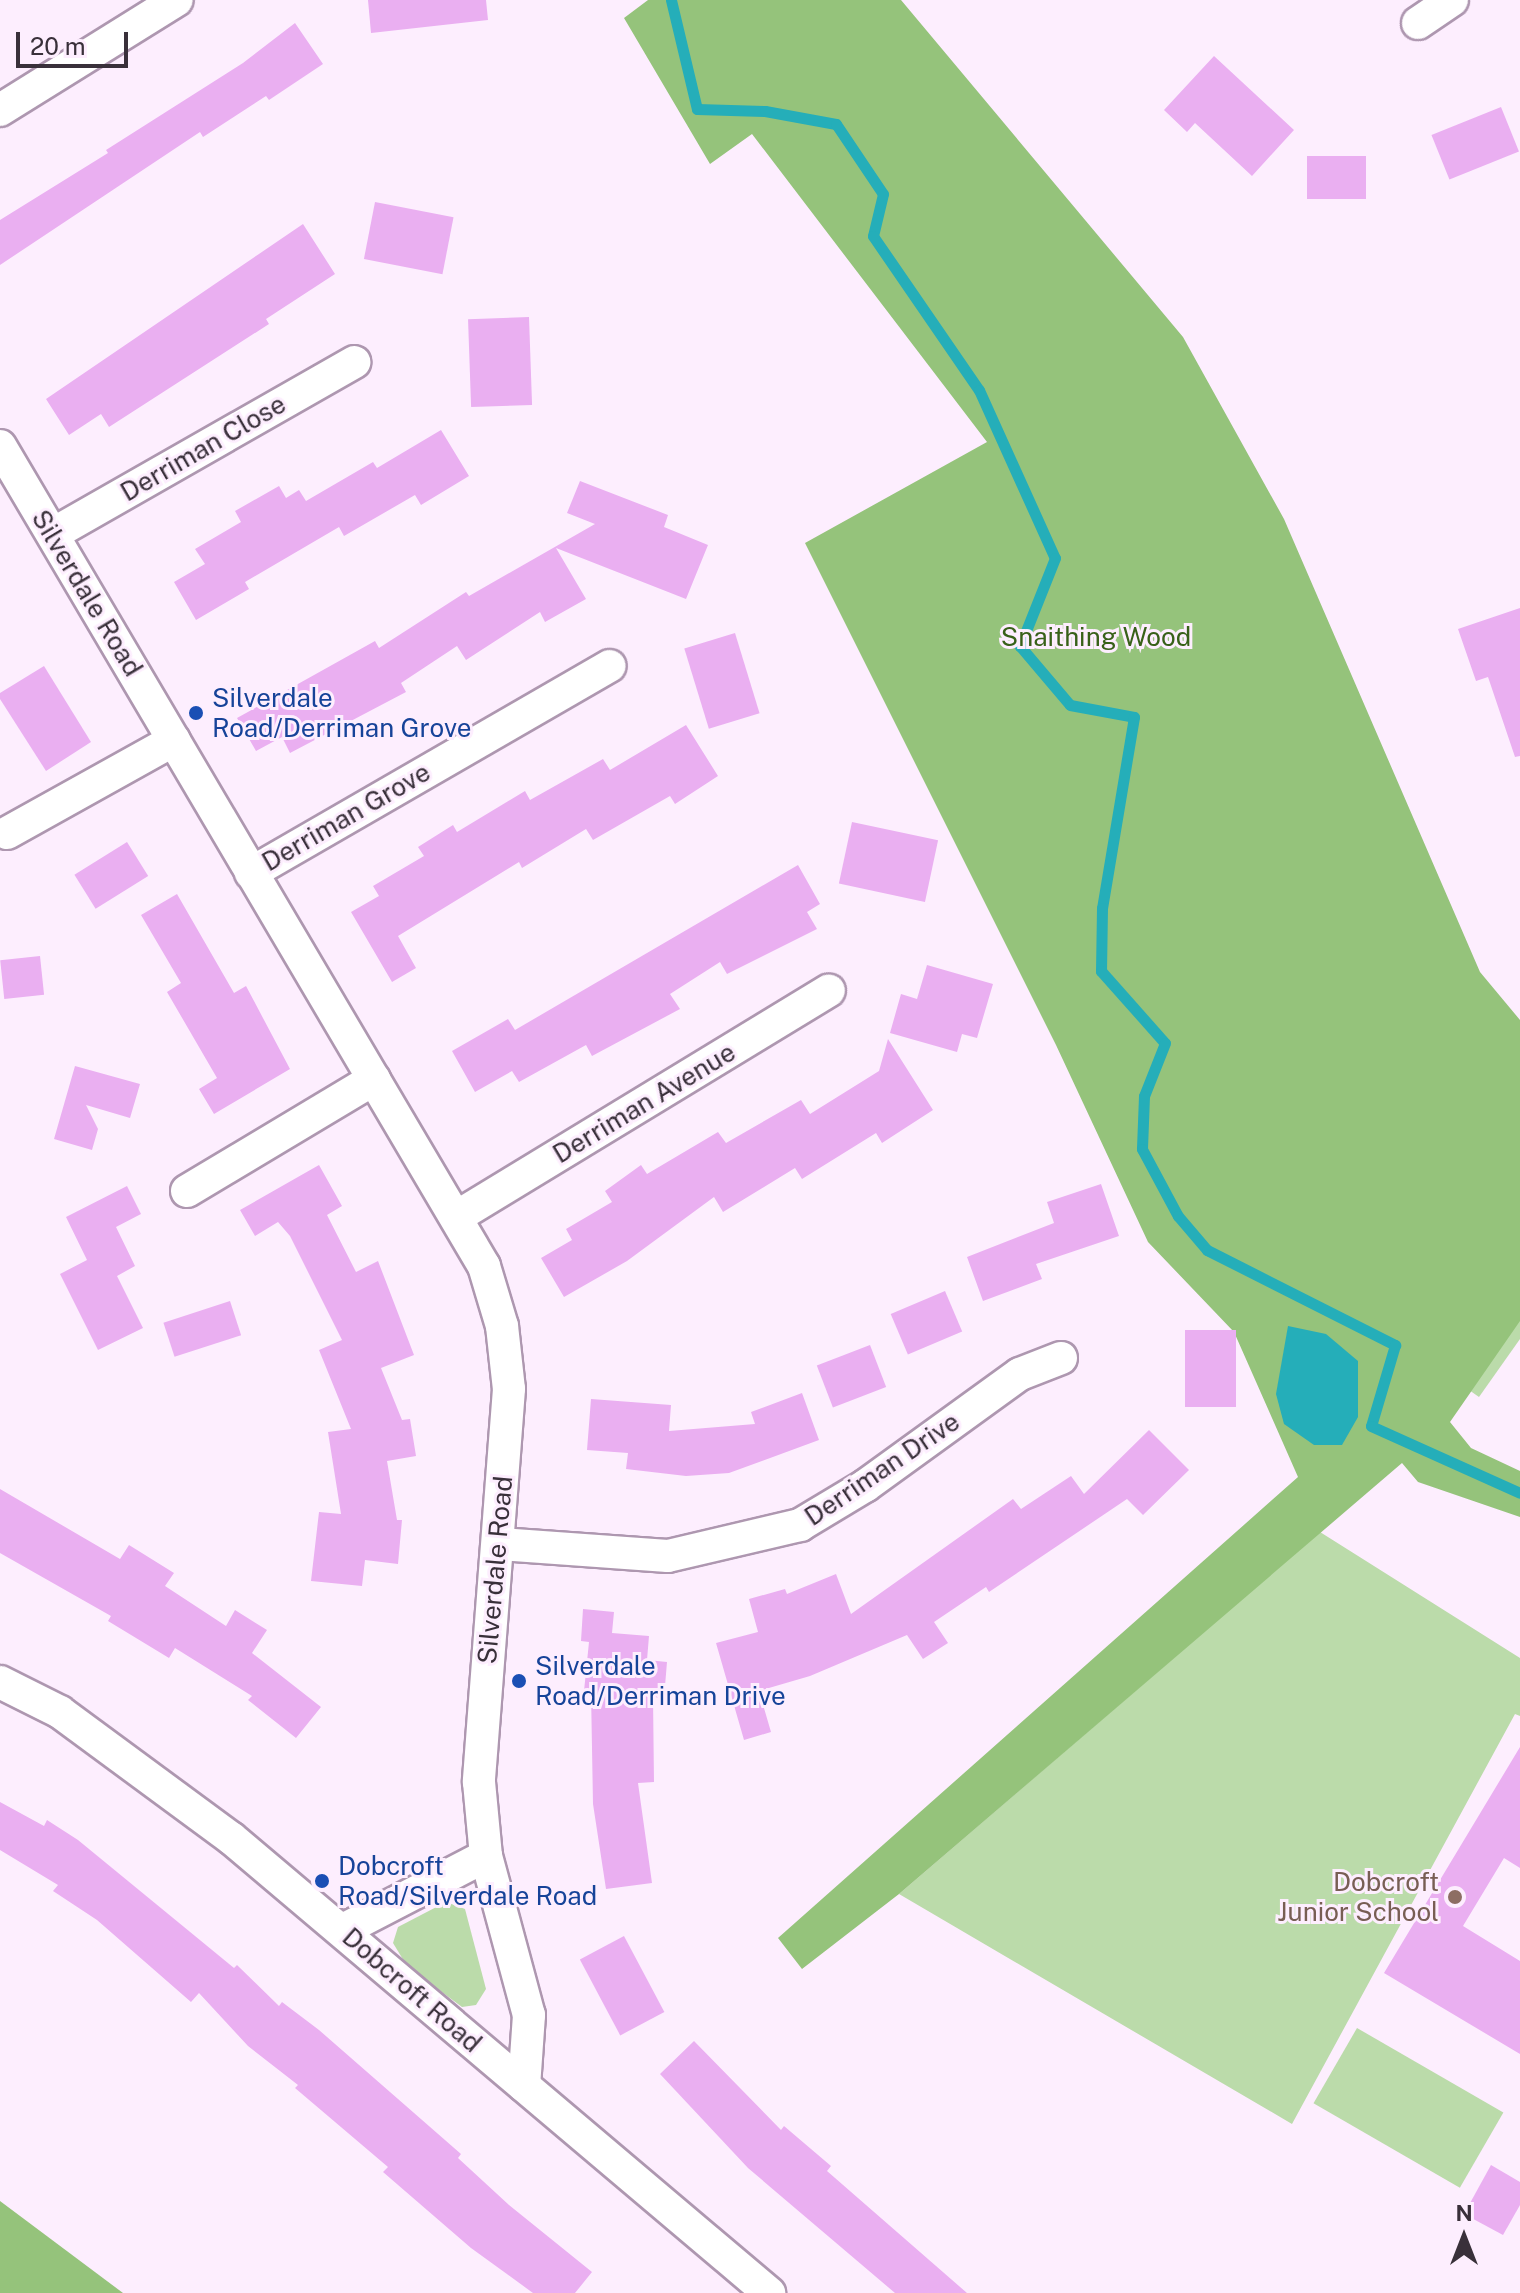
<!DOCTYPE html>
<html>
<head>
<meta charset="utf-8">
<style>
  body { margin:0 }
  #map { position:relative; width:1520px; height:2293px; overflow:hidden; background:#fdeefe; font-family:"Public Sans",sans-serif }
  div>[style] { position:absolute }
  .green>* { inset:0; background:#bbdbaa; transform-origin:0 0 }
  .forest>* { inset:0; background:#95c37b }
  .water>* { inset:0; background:#25aeb9 }
  .stream>* { height:11px; margin:-5.5px; padding:0 5.5px; transform-origin:5.5px; border-radius:5.5px; background:#25aeb9 }
  .building>* { inset:0; background:#eaaff1; transform-origin:0 0 }
  .roads { filter:drop-shadow(2px 0 #ae97b0) drop-shadow(-2px 0 #ae97b0) drop-shadow(0 2px #ae97b0) drop-shadow(0 -2px #ae97b0) }
  .minor>* { height:32px; margin:-16px; padding:0 16px; transform-origin:16px; border-radius:16px; background:#fff }
  .dots>* { width:22px; height:22px; translate:-50% -50%; box-sizing:border-box; border:4px solid #fdeefe; border-radius:50% }
  span { translate:-50% -50%; white-space:nowrap; text-align:center; line-height:1.15; -webkit-text-stroke:6px #fdeefe; paint-order:stroke }
  .street-label { font-size:26px; color:#39303a }
  .park-label { font-size:26px; color:#386119 }
  .transit-label { font-size:26px; color:#164399 }
  .left { translate:0 -50%; text-align:left }
  .education-label { font-size:26px; color:#785e54 }
  .right { translate:-100% -50%; text-align:right }
  .north { position:absolute; left:1424px; top:2197px; width:80px; height:80px; -webkit-text-stroke:6px #fdeefe; paint-order:stroke; rotate:0deg; font-size:22px; font-weight:700; line-height:32px; text-align:center; color:#39303a }
  .north::after { content:''; display:block; margin:auto; width:28px; height:36px; background:#39303a; clip-path:polygon(50% 0,100% 100%,50% 72%,0 100%) }
  .scale { position:absolute; left:16px; top:32px; width:112px; height:36px; box-sizing:border-box; border:4px solid #39303a; border-top:0; padding-left:10px; font-size:24px; line-height:28px; white-space:nowrap; color:#39303a; -webkit-text-stroke:6px #fdeefe; paint-order:stroke }
</style>
</head>
<body>
<div id="map">
  <div class="green">
    <div style="clip-path:polygon(1520px 1318px,1520px 1339px,1479px 1397px,1459px 1383px)"></div>
    <div style="clip-path:polygon(1320px 1532px,1520px 1658px,1520px 1716px,1515px 1714px,1292px 2124px,899px 1894px)"></div>
    <div style="clip-path:polygon(446px 1902px,465px 1909px,486px 1989px,476px 2005px,462px 2007px,407px 1966px,393px 1943px,398px 1927px)"></div>
    <div style="left:1357px;top:2028px;width:169px;height:87px;rotate:30deg"></div>
  </div>
  <div class="forest">
    <div style="clip-path:polygon(648px 0,901px 0,1183px 337px,1284px 519px,1480px 972px,1520px 1020px,1520px 1321px,1450px 1422px,1471px 1448px,1520px 1471px,1520px 1517px,1418px 1482px,1402px 1463px,899px 1894px,802px 1969px,778px 1938px,1298px 1477px,1234px 1332px,1148px 1242px,1056px 1045px,805px 543px,987px 442px,752px 134px,710px 164px,624px 18px)"></div>
    <div style="clip-path:polygon(0 2201px,123px 2293px,0 2293px)"></div>
  </div>
  <div class="water">
    <div style="clip-path:polygon(1288px 1326px,1326px 1334px,1358px 1361px,1358px 1417px,1342px 1445px,1314px 1445px,1284px 1424px,1276px 1394px)"></div>
  </div>
  <div class="stream">
    <div style="left:671px;top:0;width:112px;rotate:76.6deg"></div>
    <div style="left:697px;top:109px;width:68px;rotate:1.7deg"></div>
    <div style="left:765px;top:111px;width:72px;rotate:10.4deg"></div>
    <div style="left:836px;top:124px;width:84px;rotate:56.1deg"></div>
    <div style="left:883px;top:194px;width:43px;rotate:103.4deg"></div>
    <div style="left:873px;top:236px;width:187px;rotate:55.5deg"></div>
    <div style="left:979px;top:390px;width:184px;rotate:65.7deg"></div>
    <div style="left:1055px;top:558px;width:95px;rotate:111.7deg"></div>
    <div style="left:1020px;top:646px;width:77px;rotate:49.7deg"></div>
    <div style="left:1070px;top:705px;width:65px;rotate:10.6deg"></div>
    <div style="left:1134px;top:717px;width:194px;rotate:99.5deg"></div>
    <div style="left:1102px;top:908px;width:63px;rotate:90.9deg"></div>
    <div style="left:1101px;top:971px;width:96px;rotate:48.4deg"></div>
    <div style="left:1165px;top:1043px;width:57px;rotate:111.6deg"></div>
    <div style="left:1144px;top:1096px;width:53px;rotate:92.2deg"></div>
    <div style="left:1142px;top:1149px;width:76px;rotate:61.8deg"></div>
    <div style="left:1178px;top:1216px;width:45px;rotate:49.5deg"></div>
    <div style="left:1207px;top:1250px;width:211px;rotate:26.8deg"></div>
    <div style="left:1395px;top:1345px;width:84px;rotate:106.5deg"></div>
    <div style="left:1371px;top:1426px;width:163px;rotate:24.2deg"></div>
  </div>
  <div class="building">
    <div style="clip-path:polygon(368px 0,486px 0,488px 20px,371px 33px)"></div>
    <div style="clip-path:polygon(295px 23px,323px 64px,269px 100px,266px 96px,203px 137px,200px 132px,0 265px,0 220px,108px 153px,106px 150px,243px 63px)"></div>
    <div style="clip-path:polygon(1214px 56px,1294px 130px,1252px 176px,1195px 123px,1187px 132px,1164px 110px)"></div>
    <div style="left:1501px;top:107px;width:48px;height:75px;rotate:68deg"></div>
    <div style="left:1307px;top:156px;width:59px;height:43px"></div>
    <div style="left:375px;top:202px;width:80px;height:58px;rotate:11deg"></div>
    <div style="clip-path:polygon(303px 224px,335px 274px,266px 319px,269px 324px,109px 427px,101px 414px,69px 435px,46px 399px)"></div>
    <div style="left:529px;top:317px;width:88px;height:61px;rotate:88deg"></div>
    <div style="clip-path:polygon(441px 430px,469px 476px,421px 505px,415px 495px,344px 536px,339px 527px,245px 582px,249px 589px,196px 620px,174px 582px,205px 564px,195px 549px,241px 522px,235px 511px,279px 486px,286px 498px,299px 490px,306px 501px,373px 462px,377px 468px)"></div>
    <div style="clip-path:polygon(580px 481px,668px 515px,664px 527px,708px 545px,686px 599px,556px 548px,586px 599px,545px 622px,540px 612px,466px 660px,457px 646px,401px 683px,406px 692px,290px 753px,282px 737px,256px 751px,237px 718px,375px 641px,379px 648px,466px 592px,469px 596px,595px 524px,567px 513px)"></div>
    <div style="clip-path:polygon(1520px 608px,1520px 756px,1515px 757px,1488px 677px,1476px 681px,1458px 629px)"></div>
    <div style="left:735px;top:633px;width:84px;height:53px;rotate:73deg"></div>
    <div style="clip-path:polygon(44px 666px,91px 742px,46px 771px,0 699px,0 693px)"></div>
    <div style="clip-path:polygon(686px 725px,718px 776px,675px 804px,670px 796px,593px 840px,586px 829px,522px 868px,519px 862px,398px 936px,416px 968px,392px 982px,351px 912px,379px 896px,373px 886px,424px 856px,418px 847px,453px 825px,457px 832px,525px 791px,530px 800px,603px 759px,610px 770px)"></div>
    <div style="left:852px;top:822px;width:88px;height:63px;rotate:12deg"></div>
    <div style="left:127px;top:842px;width:40px;height:62px;rotate:58deg"></div>
    <div style="clip-path:polygon(798px 865px,820px 904px,807px 912px,817px 929px,727px 974px,720px 962px,670px 994px,680px 1009px,592px 1056px,586px 1045px,519px 1082px,512px 1071px,475px 1092px,452px 1051px,508px 1019px,515px 1030px)"></div>
    <div style="clip-path:polygon(177px 894px,234px 993px,246px 986px,290px 1069px,214px 1114px,199px 1089px,217px 1078px,167px 992px,181px 983px,141px 915px)"></div>
    <div style="left:40px;top:956px;width:39px;height:40px;rotate:84deg"></div>
    <div style="clip-path:polygon(927px 965px,993px 984px,977px 1038px,962px 1034px,957px 1052px,890px 1033px,901px 994px,917px 999px)"></div>
    <div style="clip-path:polygon(888px 1039px,933px 1110px,882px 1143px,876px 1133px,802px 1179px,795px 1168px,723px 1212px,714px 1197px,627px 1261px,564px 1297px,541px 1258px,572px 1240px,566px 1229px,612px 1202px,605px 1191px,641px 1165px,647px 1174px,718px 1132px,726px 1143px,801px 1100px,810px 1114px,879px 1071px)"></div>
    <div style="clip-path:polygon(75px 1066px,140px 1084px,130px 1118px,86px 1105px,98px 1129px,92px 1150px,54px 1139px)"></div>
    <div style="clip-path:polygon(319px 1165px,342px 1206px,327px 1215px,356px 1272px,378px 1261px,414px 1355px,381px 1368px,402px 1420px,410px 1419px,416px 1456px,387px 1461px,397px 1520px,402px 1520px,398px 1564px,365px 1560px,362px 1586px,311px 1581px,319px 1512px,341px 1514px,328px 1432px,351px 1429px,319px 1350px,342px 1340px,290px 1236px,278px 1222px,255px 1236px,240px 1210px)"></div>
    <div style="clip-path:polygon(1101px 1184px,1119px 1236px,1036px 1264px,1042px 1279px,983px 1301px,967px 1257px,1054px 1223px,1047px 1202px)"></div>
    <div style="clip-path:polygon(127px 1186px,141px 1214px,116px 1227px,135px 1266px,117px 1276px,143px 1328px,98px 1350px,60px 1274px,87px 1260px,66px 1217px)"></div>
    <div style="left:945px;top:1291px;width:44px;height:59px;rotate:67deg"></div>
    <div style="left:230px;top:1301px;width:36px;height:70px;rotate:72deg"></div>
    <div style="left:1185px;top:1330px;width:51px;height:77px"></div>
    <div style="left:870px;top:1345px;width:45px;height:57px;rotate:69deg"></div>
    <div style="clip-path:polygon(802px 1393px,819px 1440px,729px 1473px,686px 1476px,626px 1469px,628px 1453px,587px 1450px,591px 1399px,671px 1405px,669px 1431px,755px 1424px,751px 1412px)"></div>
    <div style="clip-path:polygon(1149px 1430px,1189px 1470px,1143px 1515px,1127px 1499px,989px 1592px,986px 1587px,934px 1622px,948px 1643px,923px 1659px,907px 1635px,810px 1676px,759px 1691px,771px 1732px,744px 1740px,716px 1643px,758px 1632px,749px 1599px,785px 1589px,787px 1594px,836px 1574px,851px 1614px,1013px 1499px,1021px 1509px,1071px 1476px,1084px 1494px)"></div>
    <div style="clip-path:polygon(0 1489px,120px 1559px,129px 1545px,174px 1573px,165px 1586px,226px 1626px,235px 1610px,267px 1630px,252px 1653px,321px 1707px,296px 1738px,248px 1700px,252px 1696px,175px 1648px,169px 1658px,108px 1621px,111px 1616px,0 1553px)"></div>
    <div style="clip-path:polygon(583px 1609px,614px 1612px,612px 1633px,649px 1636px,647px 1660px,667px 1662px,664px 1698px,653px 1697px,654px 1782px,638px 1783px,652px 1883px,606px 1889px,593px 1804px,591px 1692px,584px 1691px,589px 1642px,581px 1641px)"></div>
    <div style="clip-path:polygon(1520px 1747px,1520px 1868px,1504px 1858px,1463px 1926px,1520px 1961px,1520px 2054px,1384px 1973px)"></div>
    <div style="clip-path:polygon(0 1802px,44px 1826px,47px 1820px,78px 1840px,234px 1968px,237px 1965px,279px 2006px,282px 2002px,319px 2030px,461px 2154px,458px 2158px,509px 2205px,592px 2272px,575px 2293px,533px 2293px,471px 2248px,383px 2172px,388px 2167px,295px 2088px,298px 2085px,248px 2046px,199px 1993px,191px 2002px,97px 1920px,53px 1891px,58px 1885px,0 1850px)"></div>
    <div style="left:624px;top:1936px;width:86px;height:50px;rotate:62deg"></div>
    <div style="clip-path:polygon(694px 2041px,781px 2130px,784px 2126px,831px 2166px,827px 2171px,967px 2293px,895px 2293px,748px 2168px,660px 2074px)"></div>
    <div style="clip-path:polygon(1491px 2165px,1520px 2182px,1520px 2205px,1503px 2235px,1464px 2214px)"></div>
  </div>
  <div class="roads">
    <div class="minor">
      <div style="left:1418px;top:23px;width:41px;rotate:-34.1deg"></div>
      <div style="left:0;top:110px;width:208px;rotate:-31.9deg"></div>
      <div style="left:0;top:446px;width:952px;rotate:59.45deg"></div>
      <div style="left:484px;top:1266px;width:63px;rotate:73.3deg"></div>
      <div style="left:502px;top:1326px;width:63px;rotate:83.7deg"></div>
      <div style="left:509px;top:1389px;width:394px;rotate:94.4deg"></div>
      <div style="left:479px;top:1782px;width:74px;rotate:84.6deg"></div>
      <div style="left:486px;top:1856px;width:165px;rotate:74.9deg"></div>
      <div style="left:529px;top:2015px;width:71px;rotate:94deg"></div>
      <div style="left:53px;top:534px;width:347px;rotate:-29.7deg"></div>
      <div style="left:7px;top:833px;width:191px;rotate:-29.1deg"></div>
      <div style="left:251px;top:873px;width:414px;rotate:-30deg"></div>
      <div style="left:187px;top:1191px;width:218px;rotate:-30.9deg"></div>
      <div style="left:458px;top:1216px;width:434px;rotate:-31.3deg"></div>
      <div style="left:500px;top:1544px;width:168px;rotate:4.1deg"></div>
      <div style="left:668px;top:1556px;width:136px;rotate:-13.2deg"></div>
      <div style="left:800px;top:1525px;width:76px;rotate:-31deg"></div>
      <div style="left:865px;top:1486px;width:191px;rotate:-35.9deg"></div>
      <div style="left:1020px;top:1374px;width:44px;rotate:-21.3deg"></div>
      <div style="left:0;top:1682px;width:67px;rotate:26.6deg"></div>
      <div style="left:60px;top:1712px;width:212px;rotate:36.4deg"></div>
      <div style="left:231px;top:1838px;width:705px;rotate:40.22deg"></div>
      <div style="left:343px;top:1930px;width:161px;rotate:-27.4deg"></div>
    </div>
  </div>
  <div class="dots">
    <div style="left:196px;top:713px;background:#1a4fb4"></div>
    <div style="left:519px;top:1681px;background:#1a4fb4"></div>
    <div style="left:322px;top:1881px;background:#1a4fb4"></div>
    <div style="left:1455px;top:1897px;background:#8d6e63"></div>
  </div>
  <div class="street-label">
    <span style="left:203px;top:448px;rotate:-30deg">Derriman Close</span>
    <span style="left:87px;top:593px;rotate:59deg">Silverdale Road</span>
    <span style="left:346px;top:817px;rotate:-30deg">Derriman Grove</span>
    <span style="left:644px;top:1103px;rotate:-31deg">Derriman Avenue</span>
    <span style="left:882px;top:1469px;rotate:-34deg">Derriman Drive</span>
    <span style="left:495px;top:1570px;rotate:-85deg">Silverdale Road</span>
    <span style="left:412px;top:1990px;rotate:41deg">Dobcroft Road</span>
  </div>
  <div class="park-label">
    <span style="left:1096px;top:637px">Snaithing Wood</span>
  </div>
  <div class="transit-label">
    <span class="left" style="left:212px;top:713px">Silverdale<br>Road/Derriman Grove</span>
    <span class="left" style="left:535px;top:1681px">Silverdale<br>Road/Derriman Drive</span>
    <span class="left" style="left:338px;top:1881px">Dobcroft<br>Road/Silverdale Road</span>
  </div>
  <div class="education-label">
    <span class="right" style="left:1439px;top:1897px">Dobcroft<br>Junior School</span>
  </div>
  <div class="north">N</div>
  <div class="scale">20 m</div>
</div>
</body>
</html>
